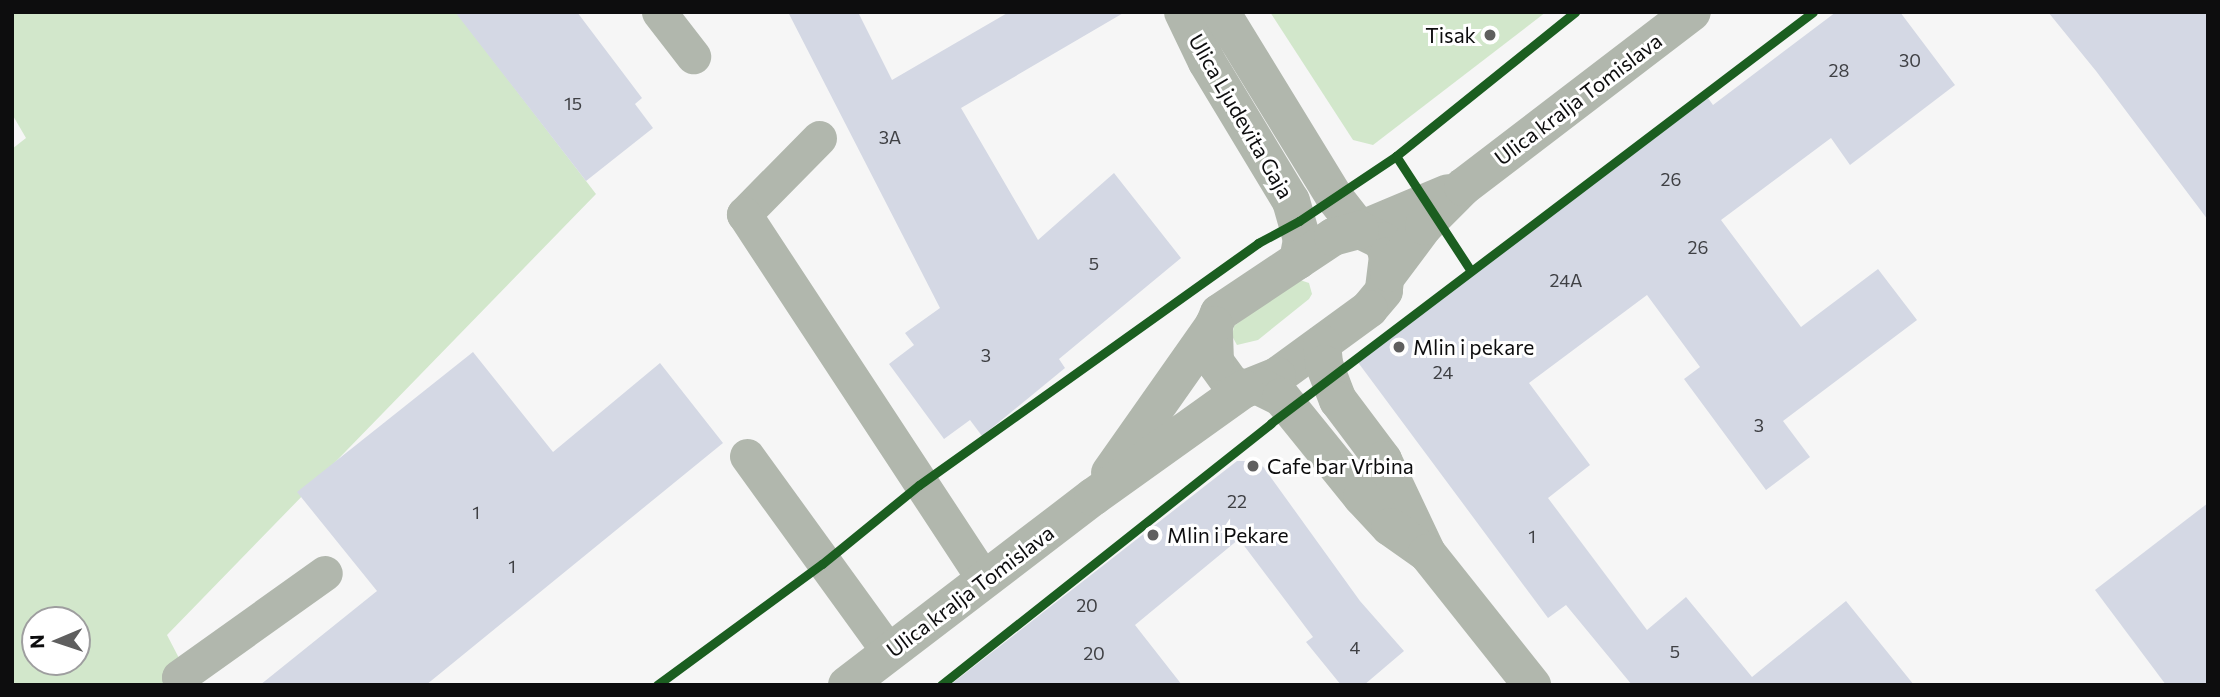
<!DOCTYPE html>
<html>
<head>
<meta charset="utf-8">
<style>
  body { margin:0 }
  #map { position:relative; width:2220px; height:697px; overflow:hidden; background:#f6f6f6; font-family:Commissioner,sans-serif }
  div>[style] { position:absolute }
  .green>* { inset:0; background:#d2e7cb }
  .building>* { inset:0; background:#d4d8e4 }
  .service>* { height:35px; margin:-17.5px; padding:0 17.5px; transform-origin:17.5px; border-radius:17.5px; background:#b1b7ad }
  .minor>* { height:38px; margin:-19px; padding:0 19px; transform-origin:19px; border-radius:19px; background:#b1b7ad }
  .cycleway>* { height:9px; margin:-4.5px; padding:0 4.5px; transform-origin:4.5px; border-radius:4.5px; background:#1b5e20 }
  .dots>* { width:19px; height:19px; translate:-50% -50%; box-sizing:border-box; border:4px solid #fff; border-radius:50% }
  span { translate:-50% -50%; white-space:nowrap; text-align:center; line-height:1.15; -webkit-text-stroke:6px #fff; paint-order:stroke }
  .number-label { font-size:18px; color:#3f4044 }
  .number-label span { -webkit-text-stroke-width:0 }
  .poi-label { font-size:21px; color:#0d0d0e }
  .right { translate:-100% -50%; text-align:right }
  .left { translate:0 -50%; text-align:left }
  .street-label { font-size:21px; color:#0d0d0e }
  .frame { position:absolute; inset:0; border:14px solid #0d0d0e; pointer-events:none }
  .north { position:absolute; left:21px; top:606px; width:70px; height:70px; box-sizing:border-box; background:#fff; border:2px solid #9e9e9f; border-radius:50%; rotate:268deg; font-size:19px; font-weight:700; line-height:28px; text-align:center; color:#0d0d0e }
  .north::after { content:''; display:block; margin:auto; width:24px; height:32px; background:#5f5f5f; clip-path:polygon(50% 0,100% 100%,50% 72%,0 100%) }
</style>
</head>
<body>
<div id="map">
  <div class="green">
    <div style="clip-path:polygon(evenodd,12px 12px,456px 12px,596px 194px,167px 635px,193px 685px,12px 685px,12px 149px,26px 138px,12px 114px,12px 12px,35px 620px,77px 620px,77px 662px,35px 662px,35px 620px)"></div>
    <div style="clip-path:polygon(1270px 12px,1546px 12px,1373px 145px,1353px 140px)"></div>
    <div style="clip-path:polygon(1297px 279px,1309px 283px,1312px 294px,1309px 299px,1258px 340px,1237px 345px,1232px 336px,1234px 326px)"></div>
  </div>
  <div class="building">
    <div style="clip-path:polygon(455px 12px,577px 12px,642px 98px,635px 104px,653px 128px,586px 181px)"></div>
    <div style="clip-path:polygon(788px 12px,858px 12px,892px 80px,1009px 12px,1125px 12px,961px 108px,1038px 240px,1114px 173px,1181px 258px,1059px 359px,1065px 368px,982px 436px,970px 420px,944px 439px,889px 364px,914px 345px,905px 333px,940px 308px)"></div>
    <div style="clip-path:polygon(1836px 12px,1900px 12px,1955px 85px,1850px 165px,1831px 138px,1721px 220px,1801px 327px,1878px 269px,1917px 320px,1783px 421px,1810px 457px,1766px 490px,1684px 379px,1700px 367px,1647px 295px,1529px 383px,1590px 465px,1548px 498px,1647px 630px,1686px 597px,1752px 677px,1846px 601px,1914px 685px,1632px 685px,1566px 605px,1548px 618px,1357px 361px,1708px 98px,1713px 105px)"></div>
    <div style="clip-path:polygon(2048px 12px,2208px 12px,2208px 220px,2096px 71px)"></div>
    <div style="clip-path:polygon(473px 352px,553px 452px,660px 363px,723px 443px,426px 685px,260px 685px,377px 591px,297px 492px)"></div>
    <div style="clip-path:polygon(1237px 461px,1259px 461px,1360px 601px,1404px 651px,1364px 685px,1341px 685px,1306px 642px,1313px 637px,1239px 539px,1135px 625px,1182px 685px,950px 685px)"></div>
    <div style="clip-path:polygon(2208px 503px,2208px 685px,2166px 685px,2095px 590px)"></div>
  </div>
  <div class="service">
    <div style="left:659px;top:12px;width:56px;rotate:52.3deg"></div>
    <div style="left:819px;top:138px;width:107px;rotate:134.6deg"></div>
    <div style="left:744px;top:214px;width:438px;rotate:56.7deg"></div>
    <div style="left:747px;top:456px;width:242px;rotate:54.1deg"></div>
    <div style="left:184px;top:685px;width:9px;rotate:-122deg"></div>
    <div style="left:179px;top:677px;width:179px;rotate:-35.5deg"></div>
  </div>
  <div class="minor">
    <div style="left:1183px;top:12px;width:55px;rotate:64.4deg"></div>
    <div style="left:1207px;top:62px;width:162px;rotate:58.9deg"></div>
    <div style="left:1291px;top:201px;width:41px;rotate:74.2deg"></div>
    <div style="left:1302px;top:240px;width:21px;rotate:101deg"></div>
    <div style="left:1221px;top:12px;width:218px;rotate:58.5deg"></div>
    <div style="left:1335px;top:198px;width:41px;rotate:52deg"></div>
    <div style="left:1360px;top:230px;width:95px;rotate:-22.8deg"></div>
    <div style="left:1360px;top:230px;width:25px;rotate:26deg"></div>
    <div style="left:1383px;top:241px;width:16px;rotate:72deg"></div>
    <div style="left:1388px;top:256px;width:35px;rotate:97deg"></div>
    <div style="left:1384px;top:291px;width:23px;rotate:130deg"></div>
    <div style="left:1369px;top:309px;width:114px;rotate:143.9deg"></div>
    <div style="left:1277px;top:376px;width:35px;rotate:158deg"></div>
    <div style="left:1244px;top:389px;width:14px;rotate:-159deg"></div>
    <div style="left:1231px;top:384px;width:27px;rotate:-126deg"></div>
    <div style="left:1215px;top:362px;width:37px;rotate:-92deg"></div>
    <div style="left:1214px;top:325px;width:13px;rotate:-67deg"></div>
    <div style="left:1219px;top:313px;width:137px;rotate:-33.7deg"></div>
    <div style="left:1333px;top:237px;width:28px;rotate:-15deg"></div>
    <div style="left:1389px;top:273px;width:59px;rotate:-53.3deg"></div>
    <div style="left:1424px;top:226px;width:55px;rotate:-45deg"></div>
    <div style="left:1463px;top:187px;width:288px;rotate:-37.4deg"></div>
    <div style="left:1322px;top:344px;width:20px;rotate:84deg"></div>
    <div style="left:1324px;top:364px;width:39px;rotate:69deg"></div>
    <div style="left:1338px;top:400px;width:75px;rotate:53.1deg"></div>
    <div style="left:1383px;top:460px;width:103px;rotate:64.7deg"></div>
    <div style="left:1258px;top:386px;width:25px;rotate:26deg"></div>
    <div style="left:1281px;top:397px;width:129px;rotate:51deg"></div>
    <div style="left:1362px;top:497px;width:41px;rotate:47deg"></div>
    <div style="left:1390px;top:527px;width:45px;rotate:35.1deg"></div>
    <div style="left:1427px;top:553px;width:169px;rotate:51.5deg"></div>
    <div style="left:1110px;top:473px;width:181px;rotate:-54.9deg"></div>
    <div style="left:847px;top:685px;width:310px;rotate:-37.4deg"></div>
    <div style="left:1093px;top:497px;width:186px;rotate:-35.6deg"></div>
  </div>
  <div class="cycleway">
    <div style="left:1396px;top:156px;width:137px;rotate:56.9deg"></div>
    <div style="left:657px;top:685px;width:205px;rotate:-36.3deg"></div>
    <div style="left:822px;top:564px;width:125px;rotate:-39.2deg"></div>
    <div style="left:919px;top:485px;width:417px;rotate:-35.5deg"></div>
    <div style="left:1258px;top:243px;width:47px;rotate:-28.2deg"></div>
    <div style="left:1299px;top:221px;width:117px;rotate:-33.8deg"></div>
    <div style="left:1396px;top:156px;width:230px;rotate:-38.8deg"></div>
    <div style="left:941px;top:685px;width:421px;rotate:-38.4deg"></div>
    <div style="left:1271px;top:423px;width:680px;rotate:-37.17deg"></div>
  </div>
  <div class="dots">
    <div style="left:1490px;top:35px;background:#5f5f5f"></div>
    <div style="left:1399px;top:347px;background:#5f5f5f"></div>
    <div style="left:1253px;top:466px;background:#5f5f5f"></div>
    <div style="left:1153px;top:535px;background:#5f5f5f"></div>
  </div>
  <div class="number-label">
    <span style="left:1910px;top:60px">30</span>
    <span style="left:1839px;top:70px">28</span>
    <span style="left:573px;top:103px">15</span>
    <span style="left:890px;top:137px">3A</span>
    <span style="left:1671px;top:179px">26</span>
    <span style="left:1698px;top:247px">26</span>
    <span style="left:1094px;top:263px">5</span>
    <span style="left:1566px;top:280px">24A</span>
    <span style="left:986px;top:355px">3</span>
    <span style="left:1443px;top:372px">24</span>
    <span style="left:1759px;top:425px">3</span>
    <span style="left:1237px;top:501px">22</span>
    <span style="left:476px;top:512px">1</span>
    <span style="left:1532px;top:536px">1</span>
    <span style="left:512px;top:566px">1</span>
    <span style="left:1087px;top:605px">20</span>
    <span style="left:1355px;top:647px">4</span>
    <span style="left:1675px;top:651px">5</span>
    <span style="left:1094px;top:653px">20</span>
  </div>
  <div class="poi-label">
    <span class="right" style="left:1476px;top:35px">Tisak</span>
    <span class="left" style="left:1413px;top:347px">Mlin i pekare</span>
    <span class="left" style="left:1267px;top:466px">Cafe bar Vrbina</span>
    <span class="left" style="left:1167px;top:535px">Mlin i Pekare</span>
  </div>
  <div class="street-label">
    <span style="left:1578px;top:99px;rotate:-37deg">Ulica kralja Tomislava</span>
    <span style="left:1241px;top:116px;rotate:60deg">Ulica Ljudevita Gaja</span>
    <span style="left:970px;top:591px;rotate:-37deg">Ulica kralja Tomislava</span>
  </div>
  <div class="frame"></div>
  <div class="north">N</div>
</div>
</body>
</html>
